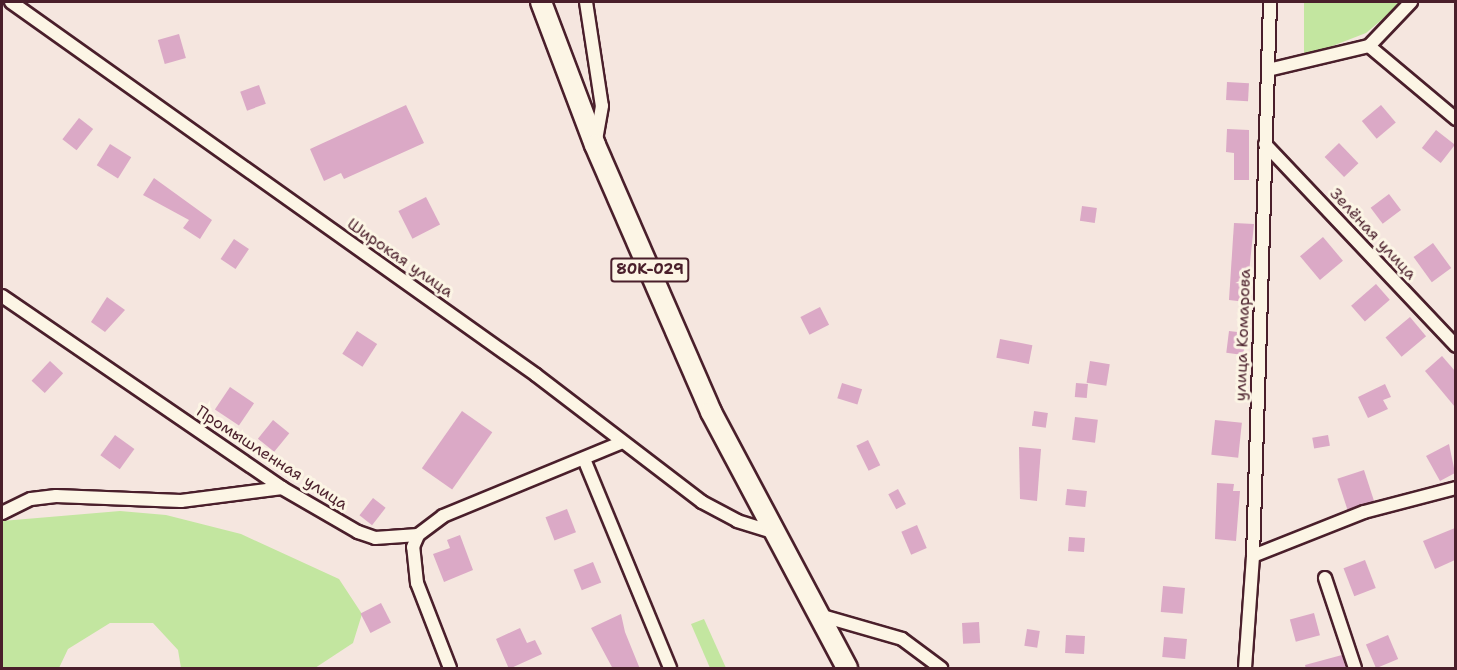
<!DOCTYPE html>
<html>
<head>
<meta charset="utf-8">
<style>
  body { margin:0 }
  #map { position:relative; width:1457px; height:670px; overflow:hidden; background:#f5e6df; font-family:"Shantell Sans",sans-serif }
  div>[style] { position:absolute }
  .green>* { inset:0; background:#c3e6a0 }
  .building>* { inset:0; background:#dba9c6; transform-origin:0 0 }
  .roads { filter:drop-shadow(2px 0 #4a1f2b) drop-shadow(-2px 0 #4a1f2b) drop-shadow(0 2px #4a1f2b) drop-shadow(0 -2px #4a1f2b) }
  .minor>* { height:12px; margin:-6px; padding:0 6px; transform-origin:6px; border-radius:6px; background:#fcf5e5 }
  .primary>* { height:20px; margin:-10px; padding:0 10px; transform-origin:10px; border-radius:10px; background:#fcf5e5 }
  span { translate:-50% -50%; white-space:nowrap; text-align:center; line-height:1.15; -webkit-text-stroke:6px #fcf5e5; paint-order:stroke }
  .shield-label span { padding:2px 4px; background:#fcf5e5; border:2px solid; border-radius:4px; -webkit-text-stroke-width:0 }
  .shield-label { font-size:15px; color:#4a1f2b; font-weight:700 }
  .street-label { font-size:16px; color:#4a1f2b }
  .frame { position:absolute; inset:0; border:3px solid #4a1f2b; pointer-events:none }
</style>
</head>
<body>
<div id="map">
  <div class="green">
    <div style="clip-path:polygon(1304px 2px,1403px 2px,1366px 33px,1304px 57px)"></div>
    <div style="clip-path:polygon(120px 511px,166px 515px,241px 534px,339px 579px,362px 614px,353px 643px,315px 668px,181px 668px,178px 650px,153px 623px,110px 623px,68px 649px,59px 668px,2px 668px,2px 521px)"></div>
    <div style="clip-path:polygon(704px 619px,726px 668px,710px 668px,691px 624px)"></div>
  </div>
  <div class="building">
    <div style="left:179px;top:34px;width:25px;height:22px;rotate:74deg"></div>
    <div style="left:1227px;top:82px;width:22px;height:18px;rotate:3deg"></div>
    <div style="left:259px;top:85px;width:20px;height:20px;rotate:70deg"></div>
    <div style="clip-path:polygon(406px 105px,424px 143px,344px 179px,341px 173px,324px 181px,310px 149px)"></div>
    <div style="left:1381px;top:105px;width:23px;height:25px;rotate:50deg"></div>
    <div style="left:79px;top:118px;width:18px;height:27px;rotate:38deg"></div>
    <div style="clip-path:polygon(1227px 129px,1249px 130px,1249px 180px,1234px 180px,1234px 153px,1226px 152px)"></div>
    <div style="left:1436px;top:130px;width:24px;height:23px;rotate:38deg"></div>
    <div style="left:1339px;top:143px;width:28px;height:20px;rotate:46deg"></div>
    <div style="left:110px;top:144px;width:25px;height:25px;rotate:32deg"></div>
    <div style="clip-path:polygon(154px 178px,212px 220px,200px 239px,183px 228px,189px 220px,143px 195px)"></div>
    <div style="left:1389px;top:194px;width:20px;height:23px;rotate:53deg"></div>
    <div style="left:426px;top:197px;width:31px;height:31px;rotate:63deg"></div>
    <div style="left:1082px;top:206px;width:15px;height:15px;rotate:8deg"></div>
    <div style="clip-path:polygon(1234px 223px,1254px 224px,1246px 302px,1229px 300px)"></div>
    <div style="left:1323px;top:237px;width:31px;height:30px;rotate:50deg"></div>
    <div style="left:234px;top:239px;width:18px;height:24px;rotate:34deg"></div>
    <div style="left:1433px;top:243px;width:31px;height:24px;rotate:54deg"></div>
    <div style="left:1376px;top:284px;width:21px;height:33px;rotate:49deg"></div>
    <div style="clip-path:polygon(107px 297px,125px 310px,105px 332px,91px 322px)"></div>
    <div style="left:820px;top:307px;width:20px;height:22px;rotate:63deg"></div>
    <div style="left:1410px;top:317px;width:25px;height:32px;rotate:50deg"></div>
    <div style="left:357px;top:331px;width:24px;height:27px;rotate:33deg"></div>
    <div style="left:1229px;top:331px;width:17px;height:22px;rotate:7deg"></div>
    <div style="left:1000px;top:339px;width:33px;height:19px;rotate:11deg"></div>
    <div style="clip-path:polygon(1442px 356px,1455px 371px,1455px 407px,1425px 371px)"></div>
    <div style="left:50px;top:361px;width:18px;height:27px;rotate:43deg"></div>
    <div style="left:1090px;top:361px;width:20px;height:22px;rotate:9deg"></div>
    <div style="left:842px;top:383px;width:21px;height:16px;rotate:17deg"></div>
    <div style="left:1076px;top:383px;width:12px;height:14px;rotate:5deg"></div>
    <div style="clip-path:polygon(1385px 384px,1391px 397px,1383px 400px,1388px 409px,1368px 418px,1358px 397px)"></div>
    <div style="left:230px;top:387px;width:29px;height:27px;rotate:34deg"></div>
    <div style="left:462px;top:411px;width:37px;height:70px;rotate:35deg"></div>
    <div style="left:1034px;top:411px;width:14px;height:15px;rotate:8deg"></div>
    <div style="left:1075px;top:417px;width:23px;height:23px;rotate:7deg"></div>
    <div style="left:273px;top:420px;width:21px;height:24px;rotate:39deg"></div>
    <div style="left:1215px;top:420px;width:27px;height:35px;rotate:6deg"></div>
    <div style="left:115px;top:435px;width:24px;height:25px;rotate:36deg"></div>
    <div style="left:1328px;top:435px;width:11px;height:16px;rotate:80deg"></div>
    <div style="left:868px;top:440px;width:28px;height:13px;rotate:64deg"></div>
    <div style="clip-path:polygon(1449px 444px,1455px 473px,1440px 481px,1426px 456px)"></div>
    <div style="clip-path:polygon(1019px 447px,1041px 449px,1037px 501px,1020px 499px)"></div>
    <div style="left:1364px;top:470px;width:33px;height:28px;rotate:72deg"></div>
    <div style="clip-path:polygon(1217px 483px,1234px 484px,1233px 491px,1240px 491px,1236px 541px,1215px 539px)"></div>
    <div style="left:898px;top:489px;width:17px;height:11px;rotate:62deg"></div>
    <div style="left:1067px;top:489px;width:20px;height:16px;rotate:6deg"></div>
    <div style="left:373px;top:498px;width:16px;height:22px;rotate:38deg"></div>
    <div style="left:567px;top:509px;width:25px;height:23px;rotate:69deg"></div>
    <div style="left:917px;top:525px;width:25px;height:17px;rotate:67deg"></div>
    <div style="clip-path:polygon(1455px 528px,1455px 560px,1435px 569px,1423px 541px)"></div>
    <div style="clip-path:polygon(460px 535px,473px 570px,444px 582px,433px 554px,450px 548px,447px 540px)"></div>
    <div style="left:1069px;top:537px;width:16px;height:14px;rotate:4deg"></div>
    <div style="left:1365px;top:560px;width:30px;height:23px;rotate:69deg"></div>
    <div style="left:593px;top:562px;width:22px;height:21px;rotate:68deg"></div>
    <div style="left:1163px;top:586px;width:22px;height:26px;rotate:5deg"></div>
    <div style="left:381px;top:603px;width:22px;height:23px;rotate:63deg"></div>
    <div style="left:1314px;top:613px;width:23px;height:25px;rotate:75deg"></div>
    <div style="clip-path:polygon(621px 614px,625px 632px,640px 669px,613px 669px,591px 628px)"></div>
    <div style="left:979px;top:622px;width:21px;height:17px;rotate:87deg"></div>
    <div style="clip-path:polygon(520px 628px,527px 643px,535px 640px,542px 654px,509px 669px,496px 639px)"></div>
    <div style="left:1027px;top:629px;width:13px;height:17px;rotate:9deg"></div>
    <div style="left:1066px;top:635px;width:19px;height:18px;rotate:3deg"></div>
    <div style="left:1388px;top:635px;width:26px;height:24px;rotate:67deg"></div>
    <div style="left:1164px;top:637px;width:23px;height:20px;rotate:5deg"></div>
    <div style="clip-path:polygon(1342px 655px,1346px 669px,1306px 669px,1305px 665px)"></div>
  </div>
  <div class="roads">
    <div class="minor">
      <div style="left:11px;top:2px;width:644px;rotate:35.39deg"></div>
      <div style="left:536px;top:375px;width:209px;rotate:37.4deg"></div>
      <div style="left:702px;top:502px;width:40px;rotate:28deg"></div>
      <div style="left:737px;top:521px;width:39px;rotate:17deg"></div>
      <div style="left:586px;top:2px;width:105px;rotate:81.3deg"></div>
      <div style="left:602px;top:106px;width:36px;rotate:100deg"></div>
      <div style="left:1369px;top:46px;width:114px;rotate:40deg"></div>
      <div style="left:1268px;top:70px;width:104px;rotate:-13.4deg"></div>
      <div style="left:1369px;top:46px;width:61px;rotate:-46.3deg"></div>
      <div style="left:1265px;top:144px;width:278px;rotate:46.6deg"></div>
      <div style="left:2px;top:296px;width:340px;rotate:34.4deg"></div>
      <div style="left:282px;top:488px;width:88px;rotate:30.1deg"></div>
      <div style="left:358px;top:532px;width:18px;rotate:19deg"></div>
      <div style="left:375px;top:538px;width:43px;rotate:-4deg"></div>
      <div style="left:584px;top:459px;width:226px;rotate:67.6deg"></div>
      <div style="left:2px;top:513px;width:32px;rotate:-26deg"></div>
      <div style="left:31px;top:499px;width:25px;rotate:-7deg"></div>
      <div style="left:56px;top:496px;width:125px;rotate:2.3deg"></div>
      <div style="left:181px;top:501px;width:102px;rotate:-7.3deg"></div>
      <div style="left:1253px;top:556px;width:119px;rotate:-21.6deg"></div>
      <div style="left:1364px;top:512px;width:95px;rotate:-14.6deg"></div>
      <div style="left:1325px;top:578px;width:95px;rotate:71.6deg"></div>
      <div style="left:819px;top:615px;width:86px;rotate:16.1deg"></div>
      <div style="left:902px;top:639px;width:49px;rotate:36.6deg"></div>
      <div style="left:450px;top:668px;width:91px;rotate:-111.2deg"></div>
      <div style="left:417px;top:583px;width:36px;rotate:-96deg"></div>
      <div style="left:413px;top:547px;width:13px;rotate:-67deg"></div>
      <div style="left:418px;top:535px;width:31px;rotate:-37deg"></div>
      <div style="left:443px;top:516px;width:191px;rotate:-22.4deg"></div>
      <div style="left:1245px;top:668px;width:112px;rotate:-85.9deg"></div>
      <div style="left:1253px;top:556px;width:554px;rotate:-88.24deg"></div>
    </div>
    <div class="primary">
      <div style="left:541px;top:2px;width:153px;rotate:69.3deg"></div>
      <div style="left:595px;top:145px;width:291px;rotate:66.5deg"></div>
      <div style="left:711px;top:412px;width:290px;rotate:62deg"></div>
    </div>
  </div>
  <div class="shield-label">
    <span style="left:650px;top:270px">80К-029</span>
  </div>
  <div class="street-label">
    <span style="left:1373px;top:234px;rotate:47deg">Зелёная улица</span>
    <span style="left:400px;top:258px;rotate:35deg">Широкая улица</span>
    <span style="left:1243px;top:335px;rotate:-88deg">улица Комарова</span>
    <span style="left:272px;top:458px;rotate:33deg">Промышленная улица</span>
  </div>
  <div class="frame"></div>
</div>
</body>
</html>
